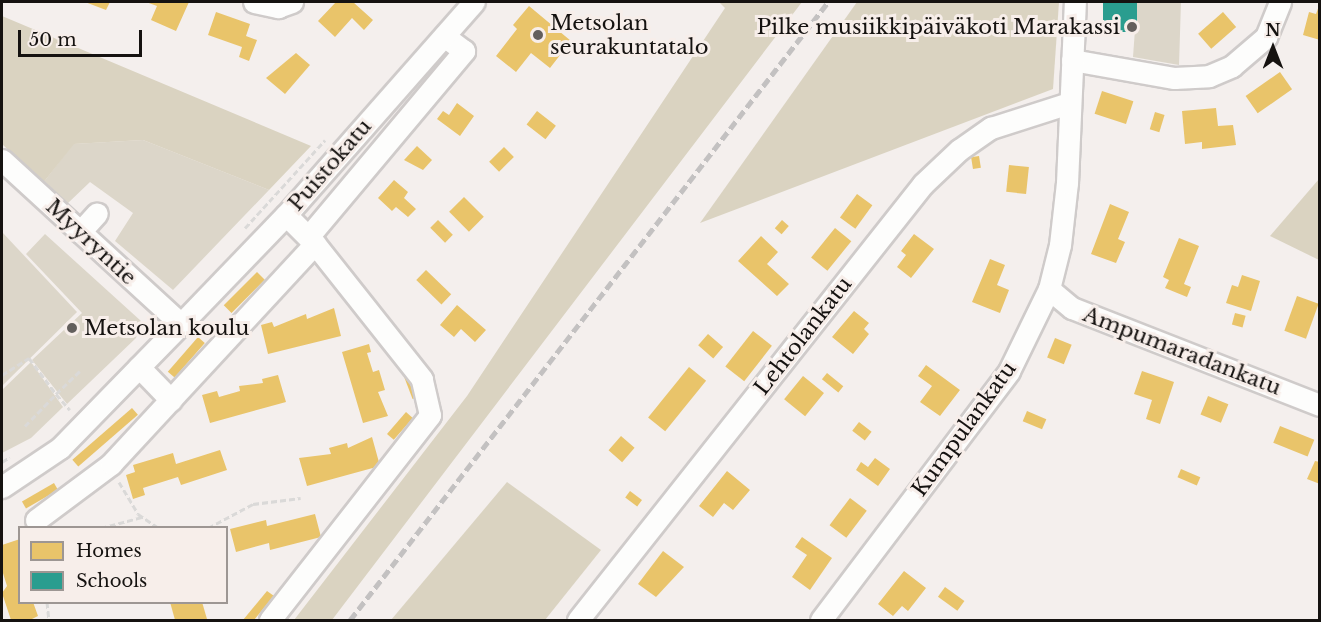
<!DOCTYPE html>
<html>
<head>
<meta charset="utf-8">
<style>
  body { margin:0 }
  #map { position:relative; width:1321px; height:622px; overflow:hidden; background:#f4efed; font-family:"Libre Baskerville",serif }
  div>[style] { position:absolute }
  .green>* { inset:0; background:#dcd6c9 }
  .forest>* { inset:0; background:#dad3c1 }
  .homes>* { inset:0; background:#e9c46a; transform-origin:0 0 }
  .schools>* { inset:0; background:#2a9d8f; transform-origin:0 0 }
  .path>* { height:3px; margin-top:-1.5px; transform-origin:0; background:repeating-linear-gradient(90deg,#dad9d8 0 6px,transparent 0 9px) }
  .roads { filter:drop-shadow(2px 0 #cfcbca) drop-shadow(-2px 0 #cfcbca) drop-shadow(0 2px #cfcbca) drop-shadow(0 -2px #cfcbca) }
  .minor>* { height:21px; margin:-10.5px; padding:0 10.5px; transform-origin:10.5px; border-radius:10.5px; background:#fdfdfc }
  .rail>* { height:4.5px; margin-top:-2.25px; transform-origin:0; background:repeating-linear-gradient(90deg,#c3c1c1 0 9px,transparent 0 13.5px) }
  .dots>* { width:16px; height:16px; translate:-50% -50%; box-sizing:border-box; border:3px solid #f7eeea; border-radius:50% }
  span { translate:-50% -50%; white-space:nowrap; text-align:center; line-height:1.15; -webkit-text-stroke:6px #f7eeea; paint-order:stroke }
  .poi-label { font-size:21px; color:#151210 }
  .left { translate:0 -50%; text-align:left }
  .right { translate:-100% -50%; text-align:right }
  .street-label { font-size:21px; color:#151210 }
  .frame { position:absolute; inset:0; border:3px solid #151210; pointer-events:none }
  .legend { position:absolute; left:18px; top:526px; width:210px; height:78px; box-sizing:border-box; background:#f7eeea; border:2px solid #9d9693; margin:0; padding:8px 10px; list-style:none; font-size:18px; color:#151210 }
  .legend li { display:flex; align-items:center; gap:12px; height:30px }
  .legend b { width:30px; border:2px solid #9d9693 }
  .north { position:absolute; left:1243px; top:18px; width:60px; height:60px; -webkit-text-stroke:4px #f7eeea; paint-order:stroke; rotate:0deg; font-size:16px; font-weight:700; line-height:24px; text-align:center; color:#151210 }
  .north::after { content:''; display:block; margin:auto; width:21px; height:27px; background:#151210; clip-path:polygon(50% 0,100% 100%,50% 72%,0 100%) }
  .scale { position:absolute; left:18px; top:30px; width:124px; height:27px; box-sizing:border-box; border:3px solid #151210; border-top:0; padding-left:8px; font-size:18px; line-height:21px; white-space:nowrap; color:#151210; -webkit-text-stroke:4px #f7eeea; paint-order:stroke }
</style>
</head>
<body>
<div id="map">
  <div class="green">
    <div style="clip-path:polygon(1137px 2px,1181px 2px,1179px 65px,1133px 57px)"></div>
    <div style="clip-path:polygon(143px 140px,269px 190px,173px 290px,115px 241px,133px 213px,90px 182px,67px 204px,43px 183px,73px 144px)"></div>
    <div style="clip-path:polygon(2px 232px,77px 312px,2px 386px)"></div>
    <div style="clip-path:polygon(45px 234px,141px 321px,136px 338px,67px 404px,32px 360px,82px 313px,26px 254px)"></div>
    <div style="clip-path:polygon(31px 362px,63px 407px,31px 438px,2px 453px,2px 390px)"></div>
  </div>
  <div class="forest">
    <div style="clip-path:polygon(719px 2px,802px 2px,332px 620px,294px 620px,467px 396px,725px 8px)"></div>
    <div style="clip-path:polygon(857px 2px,1059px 2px,1053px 89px,700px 223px)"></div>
    <div style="clip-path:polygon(2px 16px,311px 146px,269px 190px,143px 140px,74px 144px,43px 183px,2px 144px)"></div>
    <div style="clip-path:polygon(1319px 179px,1319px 260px,1270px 236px)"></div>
    <div style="clip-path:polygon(507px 482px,601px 550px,545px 620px,391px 620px)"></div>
  </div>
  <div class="homes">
    <div style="clip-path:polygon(85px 2px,110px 2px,106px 10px)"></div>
    <div style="clip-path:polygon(146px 2px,189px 2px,176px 31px,151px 20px,157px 6px)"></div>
    <div style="clip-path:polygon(336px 2px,353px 2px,373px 20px,364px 30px,352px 18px,335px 37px,318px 21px)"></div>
    <div style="clip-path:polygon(1320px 3px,1320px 40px,1303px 35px,1309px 12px,1316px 14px)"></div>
    <div style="clip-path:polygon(529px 6px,571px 41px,550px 68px,531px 53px,516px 72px,496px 56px,517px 29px,513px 25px)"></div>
    <div style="clip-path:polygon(216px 12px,250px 24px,246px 36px,257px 40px,249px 61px,239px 57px,242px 47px,208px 35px)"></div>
    <div style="left:1223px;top:12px;width:20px;height:33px;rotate:49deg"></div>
    <div style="clip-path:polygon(296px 53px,310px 65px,285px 94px,266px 78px)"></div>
    <div style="left:1280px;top:72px;width:21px;height:42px;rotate:55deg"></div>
    <div style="left:1102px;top:91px;width:33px;height:24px;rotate:18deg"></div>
    <div style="clip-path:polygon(457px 103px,474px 116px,460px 136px,437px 119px,443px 111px,449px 115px)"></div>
    <div style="clip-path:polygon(1216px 108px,1218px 126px,1233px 125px,1236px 145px,1202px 149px,1202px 142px,1185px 144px,1182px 111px)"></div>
    <div style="left:537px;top:111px;width:24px;height:17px;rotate:38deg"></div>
    <div style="left:1155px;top:112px;width:10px;height:18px;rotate:17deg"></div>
    <div style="clip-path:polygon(417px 146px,432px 160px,423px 170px,404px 160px)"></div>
    <div style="left:504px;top:147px;width:14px;height:21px;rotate:45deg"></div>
    <div style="left:979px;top:156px;width:12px;height:8px;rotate:81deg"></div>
    <div style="left:1009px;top:165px;width:20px;height:27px;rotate:6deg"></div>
    <div style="clip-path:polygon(394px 180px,408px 192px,404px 198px,416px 209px,408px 217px,396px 207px,392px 211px,378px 198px)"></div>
    <div style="left:857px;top:194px;width:19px;height:29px;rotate:36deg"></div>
    <div style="left:464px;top:197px;width:28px;height:21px;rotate:45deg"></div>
    <div style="clip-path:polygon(1110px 204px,1129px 212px,1118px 239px,1125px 242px,1116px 263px,1091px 254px)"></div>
    <div style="left:438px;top:220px;width:21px;height:11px;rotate:45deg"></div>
    <div style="left:782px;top:220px;width:9px;height:11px;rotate:41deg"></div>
    <div style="left:835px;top:228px;width:21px;height:38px;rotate:39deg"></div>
    <div style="clip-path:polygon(914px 234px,934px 249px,911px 278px,897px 267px,906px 255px,901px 251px)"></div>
    <div style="clip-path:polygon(761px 236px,778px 252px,767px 264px,789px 284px,777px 296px,738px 261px)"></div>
    <div style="clip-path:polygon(1179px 238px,1199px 246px,1184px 284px,1191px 287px,1187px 297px,1165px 288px,1169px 280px,1163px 277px)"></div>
    <div style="clip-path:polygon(990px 259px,1005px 265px,997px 285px,1009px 290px,1000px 313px,972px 302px)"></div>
    <div style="left:426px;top:270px;width:35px;height:14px;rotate:44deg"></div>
    <div style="left:257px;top:272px;width:11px;height:47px;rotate:45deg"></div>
    <div style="clip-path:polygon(1242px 275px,1260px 281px,1251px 311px,1226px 303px,1232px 285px,1238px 287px)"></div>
    <div style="left:1297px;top:296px;width:23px;height:37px;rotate:20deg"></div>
    <div style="clip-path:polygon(457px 305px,486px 330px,475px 342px,461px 329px,454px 337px,440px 325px)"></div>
    <div style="clip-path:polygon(334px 308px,341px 336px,268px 354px,261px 325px,272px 322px,274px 327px,306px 314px,307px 319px)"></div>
    <div style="clip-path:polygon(854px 311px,869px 323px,864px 329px,869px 334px,853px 354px,832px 337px)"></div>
    <div style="left:1235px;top:313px;width:11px;height:12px;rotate:15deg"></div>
    <div style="left:753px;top:331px;width:24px;height:45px;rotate:38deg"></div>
    <div style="left:708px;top:334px;width:20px;height:15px;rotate:41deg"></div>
    <div style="left:198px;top:337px;width:9px;height:46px;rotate:41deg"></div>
    <div style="left:1055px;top:338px;width:18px;height:21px;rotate:22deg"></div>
    <div style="clip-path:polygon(369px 344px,371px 352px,367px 353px,373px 372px,379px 370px,385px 390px,378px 392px,388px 416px,363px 423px,342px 352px)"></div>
    <div style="clip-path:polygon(926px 365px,960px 390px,940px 416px,920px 402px,932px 386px,918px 376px)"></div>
    <div style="left:689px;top:367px;width:22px;height:65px;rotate:39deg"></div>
    <div style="left:410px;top:370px;width:28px;height:8px;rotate:69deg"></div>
    <div style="clip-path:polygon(1142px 371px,1174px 382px,1160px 424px,1146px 419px,1152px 400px,1134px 394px)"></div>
    <div style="left:827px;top:373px;width:21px;height:8px;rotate:39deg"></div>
    <div style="clip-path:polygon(278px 375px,286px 402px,210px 423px,202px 395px,217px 391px,219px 397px,240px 391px,239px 386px,263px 383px,262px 379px)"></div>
    <div style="left:803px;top:376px;width:27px;height:30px;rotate:39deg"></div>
    <div style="left:1208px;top:396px;width:22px;height:20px;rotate:22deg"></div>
    <div style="left:132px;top:408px;width:9px;height:79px;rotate:49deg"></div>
    <div style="left:1027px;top:411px;width:21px;height:11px;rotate:23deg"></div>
    <div style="left:406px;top:412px;width:9px;height:29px;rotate:41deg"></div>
    <div style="left:859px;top:422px;width:16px;height:11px;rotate:38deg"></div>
    <div style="left:1280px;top:426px;width:37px;height:18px;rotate:22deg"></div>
    <div style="left:621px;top:436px;width:18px;height:19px;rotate:41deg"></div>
    <div style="clip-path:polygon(372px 437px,380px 466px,307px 486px,299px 458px,331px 454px,329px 448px,347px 443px,348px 448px)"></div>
    <div style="clip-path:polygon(220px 450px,227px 470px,181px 485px,178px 477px,143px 488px,145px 495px,133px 499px,126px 475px,135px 472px,133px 465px,173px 453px,176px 464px)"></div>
    <div style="clip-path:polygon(875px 458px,890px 469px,878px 486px,856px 470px,861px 462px,868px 467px)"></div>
    <div style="clip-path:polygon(1315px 461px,1320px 462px,1320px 484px,1307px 479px)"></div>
    <div style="left:1181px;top:469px;width:21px;height:9px;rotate:23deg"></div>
    <div style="clip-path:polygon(727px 471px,750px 490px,733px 510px,724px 503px,713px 517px,699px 506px)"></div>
    <div style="left:54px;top:483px;width:8px;height:37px;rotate:60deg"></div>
    <div style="left:630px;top:491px;width:15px;height:8px;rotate:37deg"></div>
    <div style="left:850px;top:498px;width:21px;height:34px;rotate:37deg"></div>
    <div style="clip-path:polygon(315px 514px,321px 537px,270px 550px,269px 543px,236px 552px,230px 529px,266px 520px,267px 526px)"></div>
    <div style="clip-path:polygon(802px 537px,832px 558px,810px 590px,792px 577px,807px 555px,795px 547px)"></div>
    <div style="clip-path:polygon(20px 539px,20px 602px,33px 602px,38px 616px,30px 620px,11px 620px,2px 593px,7px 586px,2px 570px,2px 545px)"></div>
    <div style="clip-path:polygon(663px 551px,684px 567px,656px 597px,638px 584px)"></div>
    <div style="clip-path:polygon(904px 571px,926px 588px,908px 611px,902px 606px,893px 616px,878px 604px)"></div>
    <div style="left:945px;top:587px;width:24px;height:12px;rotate:36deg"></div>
    <div style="clip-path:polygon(267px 591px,274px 596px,254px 620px,243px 620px)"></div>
    <div style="clip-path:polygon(170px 602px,202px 602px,207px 619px,175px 620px)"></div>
  </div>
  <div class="schools">
    <div style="left:1103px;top:2px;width:34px;height:30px"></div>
  </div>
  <div class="path">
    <div style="left:245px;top:228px;width:119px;rotate:-47.7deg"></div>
    <div style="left:144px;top:333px;width:14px;rotate:-56deg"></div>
    <div style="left:2px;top:375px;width:32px;rotate:-32deg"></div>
    <div style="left:29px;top:358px;width:45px;rotate:53.1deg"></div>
    <div style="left:56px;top:394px;width:33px;rotate:-44deg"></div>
    <div style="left:25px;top:426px;width:45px;rotate:-45.9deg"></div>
    <div style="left:56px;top:394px;width:21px;rotate:49deg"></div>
    <div style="left:2px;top:462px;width:9px;rotate:-32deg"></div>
    <div style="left:119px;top:482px;width:37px;rotate:59deg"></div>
    <div style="left:138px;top:514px;width:25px;rotate:34deg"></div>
    <div style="left:101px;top:528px;width:42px;rotate:-15deg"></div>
    <div style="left:208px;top:528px;width:51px;rotate:-28.1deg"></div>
    <div style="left:253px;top:504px;width:48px;rotate:-7.1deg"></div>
    <div style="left:47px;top:602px;width:18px;rotate:84deg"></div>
  </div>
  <div class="roads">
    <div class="minor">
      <div style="left:254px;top:2px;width:25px;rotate:12deg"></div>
      <div style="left:278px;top:7px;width:15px;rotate:-20deg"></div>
      <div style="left:1072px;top:60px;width:104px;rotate:10deg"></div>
      <div style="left:1174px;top:78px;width:35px;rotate:-3deg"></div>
      <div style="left:1209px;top:76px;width:25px;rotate:-23deg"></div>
      <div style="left:1232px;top:66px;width:45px;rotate:-40.5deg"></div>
      <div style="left:1266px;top:37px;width:38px;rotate:-68deg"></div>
      <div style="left:2px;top:160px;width:243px;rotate:42.5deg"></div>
      <div style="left:80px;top:232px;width:25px;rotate:-48deg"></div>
      <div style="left:308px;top:237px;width:243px;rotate:-50deg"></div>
      <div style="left:464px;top:51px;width:25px;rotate:-143deg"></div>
      <div style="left:1049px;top:289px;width:30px;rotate:40deg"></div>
      <div style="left:1072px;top:308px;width:266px;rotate:21.4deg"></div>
      <div style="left:139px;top:367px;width:46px;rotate:45.9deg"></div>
      <div style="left:2px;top:487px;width:70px;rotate:-33.9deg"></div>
      <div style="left:60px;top:448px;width:173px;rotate:-45.7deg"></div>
      <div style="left:181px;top:324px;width:151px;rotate:-46.1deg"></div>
      <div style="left:286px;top:215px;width:284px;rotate:-48.6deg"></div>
      <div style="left:36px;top:520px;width:94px;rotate:-36.7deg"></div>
      <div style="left:111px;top:464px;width:300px;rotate:-47.2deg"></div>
      <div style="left:270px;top:620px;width:260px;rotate:-52deg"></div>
      <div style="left:430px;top:415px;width:37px;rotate:-103deg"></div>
      <div style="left:422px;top:379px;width:172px;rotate:-128.4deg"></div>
      <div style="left:315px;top:244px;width:41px;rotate:-135deg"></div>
      <div style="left:578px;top:620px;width:556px;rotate:-51.65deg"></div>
      <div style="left:923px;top:184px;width:50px;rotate:-43.4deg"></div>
      <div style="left:959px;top:150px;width:39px;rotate:-35deg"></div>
      <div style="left:991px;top:128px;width:82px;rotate:-17.8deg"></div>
      <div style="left:821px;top:620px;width:312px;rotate:-52.9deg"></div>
      <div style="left:1009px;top:371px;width:91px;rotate:-64deg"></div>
      <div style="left:1049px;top:289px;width:45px;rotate:-76deg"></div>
      <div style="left:1060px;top:245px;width:62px;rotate:-83.6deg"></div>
      <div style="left:1067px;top:183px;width:181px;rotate:-87.5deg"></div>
    </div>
  </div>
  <div class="rail">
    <div style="left:350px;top:620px;width:781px;rotate:-52.28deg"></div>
  </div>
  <div class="dots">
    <div style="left:1132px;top:27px;background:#635f5d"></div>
    <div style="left:538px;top:35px;background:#635f5d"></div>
    <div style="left:72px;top:328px;background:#635f5d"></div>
  </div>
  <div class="poi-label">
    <span class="left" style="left:550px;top:35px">Metsolan<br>seurakuntatalo</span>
    <span class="right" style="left:1120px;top:27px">Pilke musiikkipäiväkoti Marakassi</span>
    <span class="left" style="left:84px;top:328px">Metsolan koulu</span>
  </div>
  <div class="street-label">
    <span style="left:330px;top:165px;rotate:-49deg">Puistokatu</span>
    <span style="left:91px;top:242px;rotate:43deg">Myyryntie</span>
    <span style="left:803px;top:336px;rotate:-52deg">Lehtolankatu</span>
    <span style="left:1182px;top:351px;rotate:21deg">Ampumaradankatu</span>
    <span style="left:964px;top:429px;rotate:-54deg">Kumpulankatu</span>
  </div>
  <div class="frame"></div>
  <ul class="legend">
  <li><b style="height:16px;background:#e9c46a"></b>Homes</li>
  <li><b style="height:16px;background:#2a9d8f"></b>Schools</li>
  </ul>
  <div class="north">N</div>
  <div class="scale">50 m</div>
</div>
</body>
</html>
